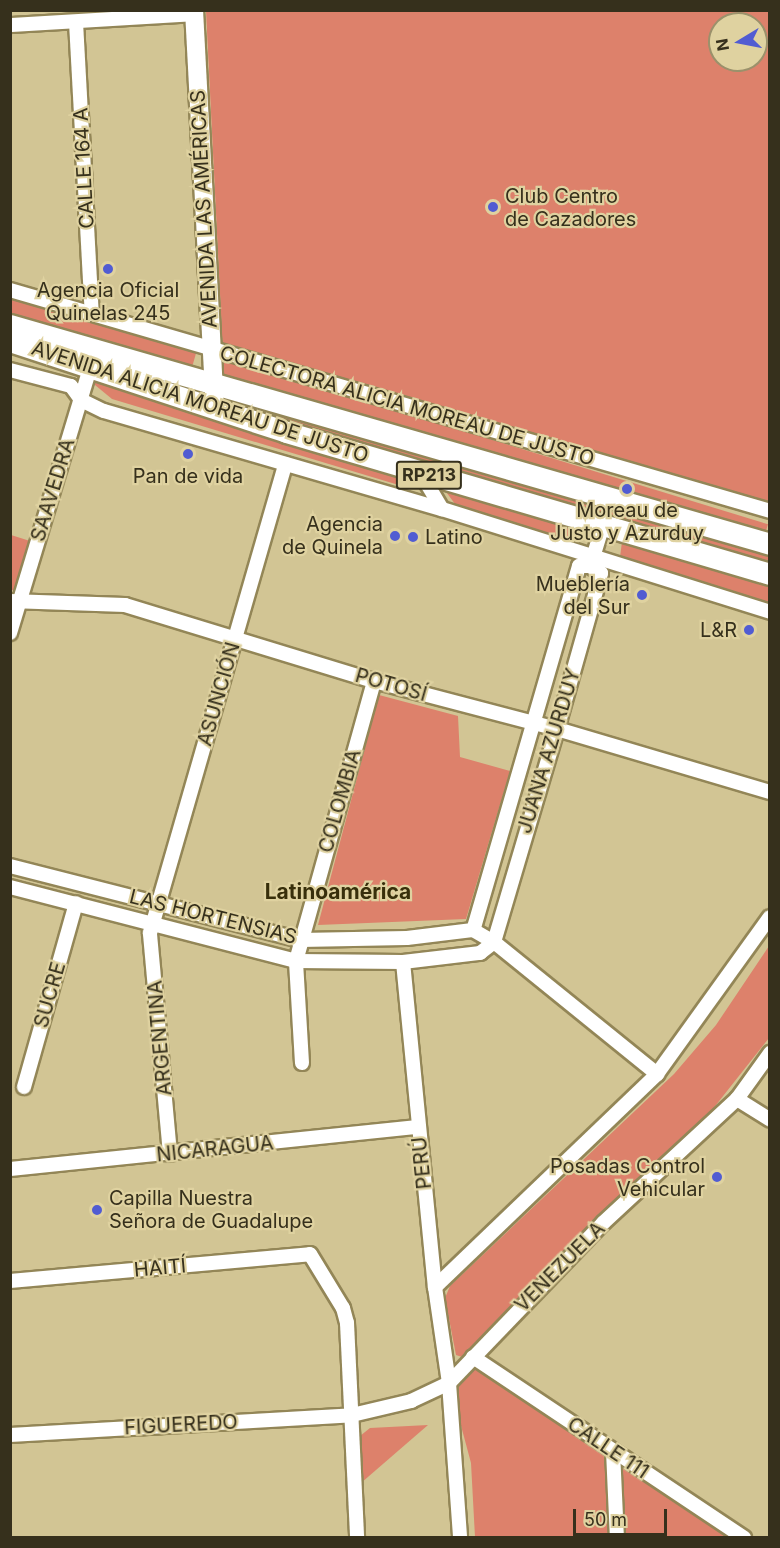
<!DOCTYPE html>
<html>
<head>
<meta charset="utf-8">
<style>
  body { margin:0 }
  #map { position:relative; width:780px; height:1548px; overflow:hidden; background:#d2c594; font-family:Inter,sans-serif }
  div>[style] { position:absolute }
  .green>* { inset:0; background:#dd816b; transform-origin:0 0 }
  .roads { filter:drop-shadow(2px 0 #938657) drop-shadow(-2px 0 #938657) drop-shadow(0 2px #938657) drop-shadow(0 -2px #938657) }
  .street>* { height:14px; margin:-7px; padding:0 7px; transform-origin:7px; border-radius:7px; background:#fff }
  .secondary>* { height:18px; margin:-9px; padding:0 9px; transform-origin:9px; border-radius:9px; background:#fff }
  .primary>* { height:21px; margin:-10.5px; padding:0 10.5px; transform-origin:10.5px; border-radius:10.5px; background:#fff }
  .dots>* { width:16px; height:16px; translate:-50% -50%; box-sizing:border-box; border:3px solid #dfd2a0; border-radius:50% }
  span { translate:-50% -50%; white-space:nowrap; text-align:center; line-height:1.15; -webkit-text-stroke:4.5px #dfd2a0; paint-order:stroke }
  .shield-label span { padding:2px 4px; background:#dfd2a0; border:2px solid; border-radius:4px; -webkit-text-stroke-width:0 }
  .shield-label { font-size:18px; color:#36301c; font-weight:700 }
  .street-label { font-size:20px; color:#36301c }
  .poi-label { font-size:20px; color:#36301c }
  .left { translate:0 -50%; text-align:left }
  .right { translate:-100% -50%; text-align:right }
  .neighbourhood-label { font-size:21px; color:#382f0b; font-weight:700 }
  .frame { position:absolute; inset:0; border:12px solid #36301c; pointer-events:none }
  .north { position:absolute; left:708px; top:12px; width:60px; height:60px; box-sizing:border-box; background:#dfd2a0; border:2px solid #9b916b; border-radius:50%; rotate:260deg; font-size:16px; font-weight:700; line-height:24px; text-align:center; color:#36301c }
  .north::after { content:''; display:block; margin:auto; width:21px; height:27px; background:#515cd2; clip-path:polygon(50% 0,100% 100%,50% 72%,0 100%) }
  .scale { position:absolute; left:573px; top:1509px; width:94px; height:27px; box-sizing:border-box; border:3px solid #36301c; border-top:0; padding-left:8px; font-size:18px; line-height:21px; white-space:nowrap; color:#36301c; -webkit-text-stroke:4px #dfd2a0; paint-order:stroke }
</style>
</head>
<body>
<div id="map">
  <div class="green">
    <div style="clip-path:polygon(evenodd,206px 11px,768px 11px,769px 511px,223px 354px,206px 11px,720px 24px,756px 24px,756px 60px,720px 60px,720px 24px)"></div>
    <div style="left:10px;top:291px;width:196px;height:24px;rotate:16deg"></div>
    <div style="left:221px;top:357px;width:572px;height:20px;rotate:17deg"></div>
    <div style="clip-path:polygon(95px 371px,415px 478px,412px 489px,112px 399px,95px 385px)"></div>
    <div style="clip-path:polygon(228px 389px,769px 553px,769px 574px,224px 405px)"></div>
    <div style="clip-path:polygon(441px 485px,577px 528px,573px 541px,455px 504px)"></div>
    <div style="clip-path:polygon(11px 535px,30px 541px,16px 588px,11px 591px)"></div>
    <div style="clip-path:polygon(622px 542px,769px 586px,769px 604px,620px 557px)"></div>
    <div style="clip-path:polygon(379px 695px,458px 716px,460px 757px,510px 771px,466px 919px,318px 925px)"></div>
    <div style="clip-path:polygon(769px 946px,769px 1038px,712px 1110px,465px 1358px,456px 1355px,445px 1298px,450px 1286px,674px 1074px,716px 1025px)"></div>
    <div style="clip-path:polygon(477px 1355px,749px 1537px,475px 1537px,471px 1463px,452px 1392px)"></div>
    <div style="clip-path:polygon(428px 1425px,361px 1483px,360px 1436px,370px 1428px)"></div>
  </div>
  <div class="roads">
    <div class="street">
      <div style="left:76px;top:22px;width:291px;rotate:86.9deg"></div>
      <div style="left:10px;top:25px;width:184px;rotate:-3.4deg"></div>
      <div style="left:10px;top:290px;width:791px;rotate:16.21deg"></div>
      <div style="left:10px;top:370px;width:63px;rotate:14.7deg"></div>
      <div style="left:71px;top:386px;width:17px;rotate:54deg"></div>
      <div style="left:81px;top:400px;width:25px;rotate:26deg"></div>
      <div style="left:104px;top:411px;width:352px;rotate:16.2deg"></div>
      <div style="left:442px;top:509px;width:344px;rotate:17.4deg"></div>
      <div style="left:420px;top:472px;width:43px;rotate:59.3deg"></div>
      <div style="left:591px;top:564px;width:39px;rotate:-73deg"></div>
      <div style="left:10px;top:601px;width:115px;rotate:2deg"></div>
      <div style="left:125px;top:605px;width:260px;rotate:17deg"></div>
      <div style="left:374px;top:681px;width:189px;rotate:14.7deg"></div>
      <div style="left:557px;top:729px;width:222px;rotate:16.5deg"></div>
      <div style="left:10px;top:633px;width:284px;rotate:-73.2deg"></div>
      <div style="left:10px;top:866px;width:299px;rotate:14.3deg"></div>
      <div style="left:300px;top:940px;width:107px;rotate:-1.1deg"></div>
      <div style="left:407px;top:938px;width:66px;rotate:-6.9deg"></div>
      <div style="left:473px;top:930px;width:24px;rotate:30deg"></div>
      <div style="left:494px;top:942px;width:210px;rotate:39deg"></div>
      <div style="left:10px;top:887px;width:295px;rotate:14.5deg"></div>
      <div style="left:296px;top:961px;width:107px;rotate:0.5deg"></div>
      <div style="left:403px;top:962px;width:78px;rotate:-6.7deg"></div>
      <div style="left:480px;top:953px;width:18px;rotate:-38deg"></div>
      <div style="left:494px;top:942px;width:222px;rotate:-73.5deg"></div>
      <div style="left:557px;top:729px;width:162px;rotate:-74.2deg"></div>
      <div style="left:601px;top:573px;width:13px;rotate:-148deg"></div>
      <div style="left:590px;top:566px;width:11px;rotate:180deg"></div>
      <div style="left:579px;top:566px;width:379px;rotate:106.2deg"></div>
      <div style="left:403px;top:962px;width:327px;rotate:84.4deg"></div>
      <div style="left:435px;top:1287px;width:97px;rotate:81.7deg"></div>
      <div style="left:449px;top:1383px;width:155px;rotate:85.9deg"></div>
      <div style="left:302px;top:1063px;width:102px;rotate:-93.4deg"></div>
      <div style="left:296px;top:961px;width:291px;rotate:-74.4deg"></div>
      <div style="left:24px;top:1087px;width:191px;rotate:-74.2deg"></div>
      <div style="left:737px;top:1099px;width:39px;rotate:32deg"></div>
      <div style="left:170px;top:1154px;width:222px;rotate:-95.2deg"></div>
      <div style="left:150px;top:933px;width:488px;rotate:-73.9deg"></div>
      <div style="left:10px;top:1169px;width:410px;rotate:-5.9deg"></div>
      <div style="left:10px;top:1281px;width:301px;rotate:-5.1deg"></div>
      <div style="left:310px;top:1254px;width:63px;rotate:58.6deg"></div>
      <div style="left:343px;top:1308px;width:16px;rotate:75deg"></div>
      <div style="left:347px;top:1323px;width:215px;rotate:87.3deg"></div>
      <div style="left:435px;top:1287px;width:308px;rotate:-43.8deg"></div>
      <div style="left:657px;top:1074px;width:193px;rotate:-54.3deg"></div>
      <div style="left:473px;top:1357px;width:326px;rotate:33.7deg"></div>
      <div style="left:10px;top:1435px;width:343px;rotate:-3.3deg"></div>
      <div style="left:352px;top:1415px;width:61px;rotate:-13.3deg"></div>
      <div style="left:411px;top:1401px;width:42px;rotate:-25.3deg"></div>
      <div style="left:449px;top:1383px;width:222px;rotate:-46.1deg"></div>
      <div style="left:603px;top:1223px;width:183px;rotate:-42.8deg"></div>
      <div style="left:737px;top:1099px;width:57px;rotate:-54.3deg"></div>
      <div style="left:613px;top:1451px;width:87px;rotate:87.4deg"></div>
    </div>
    <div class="secondary">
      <div style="left:194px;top:10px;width:398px;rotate:87deg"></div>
    </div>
    <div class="primary">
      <div style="left:10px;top:325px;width:791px;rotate:16.07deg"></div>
      <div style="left:10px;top:341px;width:291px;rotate:18.2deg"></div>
      <div style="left:286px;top:432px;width:504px;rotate:16.35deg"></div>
    </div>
  </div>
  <div class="dots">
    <div style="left:493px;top:207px;background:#515cd2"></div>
    <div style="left:108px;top:269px;background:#515cd2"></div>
    <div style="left:188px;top:454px;background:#515cd2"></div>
    <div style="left:627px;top:489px;background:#515cd2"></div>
    <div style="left:395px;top:536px;background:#515cd2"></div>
    <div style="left:413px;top:537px;background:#515cd2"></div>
    <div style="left:642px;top:595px;background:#515cd2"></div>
    <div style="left:749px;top:630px;background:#515cd2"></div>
    <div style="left:717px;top:1177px;background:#515cd2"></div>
    <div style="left:97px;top:1210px;background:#515cd2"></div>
  </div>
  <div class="shield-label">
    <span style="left:429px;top:475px">RP213</span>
  </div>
  <div class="street-label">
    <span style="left:84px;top:168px;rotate:-93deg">CALLE 164 A</span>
    <span style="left:204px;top:209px;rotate:-93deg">AVENIDA LAS AMÉRICAS</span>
    <span style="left:200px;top:402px;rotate:18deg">AVENIDA ALICIA MOREAU DE JUSTO</span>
    <span style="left:407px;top:406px;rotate:16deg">COLECTORA ALICIA MOREAU DE JUSTO</span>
    <span style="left:53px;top:490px;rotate:-73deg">SAAVEDRA</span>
    <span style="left:391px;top:685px;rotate:16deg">POTOSÍ</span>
    <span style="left:219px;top:694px;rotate:-74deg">ASUNCIÓN</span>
    <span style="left:549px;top:751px;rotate:-73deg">JUANA AZURDUY</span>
    <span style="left:340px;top:801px;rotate:-74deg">COLOMBIA</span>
    <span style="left:213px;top:917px;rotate:14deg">LAS HORTENSIAS</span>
    <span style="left:50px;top:995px;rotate:-74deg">SUCRE</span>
    <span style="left:160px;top:1038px;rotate:-95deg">ARGENTINA</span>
    <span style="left:215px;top:1149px;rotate:-6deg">NICARAGUA</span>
    <span style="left:422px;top:1163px;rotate:-96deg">PERÚ</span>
    <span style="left:560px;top:1267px;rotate:-45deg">VENEZUELA</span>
    <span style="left:160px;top:1268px;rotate:-5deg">HAITÍ</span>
    <span style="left:181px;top:1425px;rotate:-3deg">FIGUEREDO</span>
    <span style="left:608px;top:1448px;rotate:34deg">CALLE 111</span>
  </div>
  <div class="poi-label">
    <span class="left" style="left:505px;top:208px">Club Centro<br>de Cazadores</span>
    <span style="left:108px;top:302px">Agencia Oficial<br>Quinelas 245</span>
    <span style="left:188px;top:476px">Pan de vida</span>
    <span style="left:627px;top:522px">Moreau de<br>Justo y Azurduy</span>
    <span class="right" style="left:383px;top:536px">Agencia<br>de Quinela</span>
    <span class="left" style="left:425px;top:537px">Latino</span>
    <span class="right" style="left:630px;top:596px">Mueblería<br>del Sur</span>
    <span class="right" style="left:737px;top:630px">L&amp;R</span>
    <span class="right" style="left:705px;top:1178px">Posadas Control<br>Vehicular</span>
    <span class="left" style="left:109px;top:1210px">Capilla Nuestra<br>Señora de Guadalupe</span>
  </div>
  <div class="neighbourhood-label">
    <span style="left:338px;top:892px">Latinoamérica</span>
  </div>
  <div class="frame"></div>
  <div class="north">N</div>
  <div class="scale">50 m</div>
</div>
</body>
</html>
